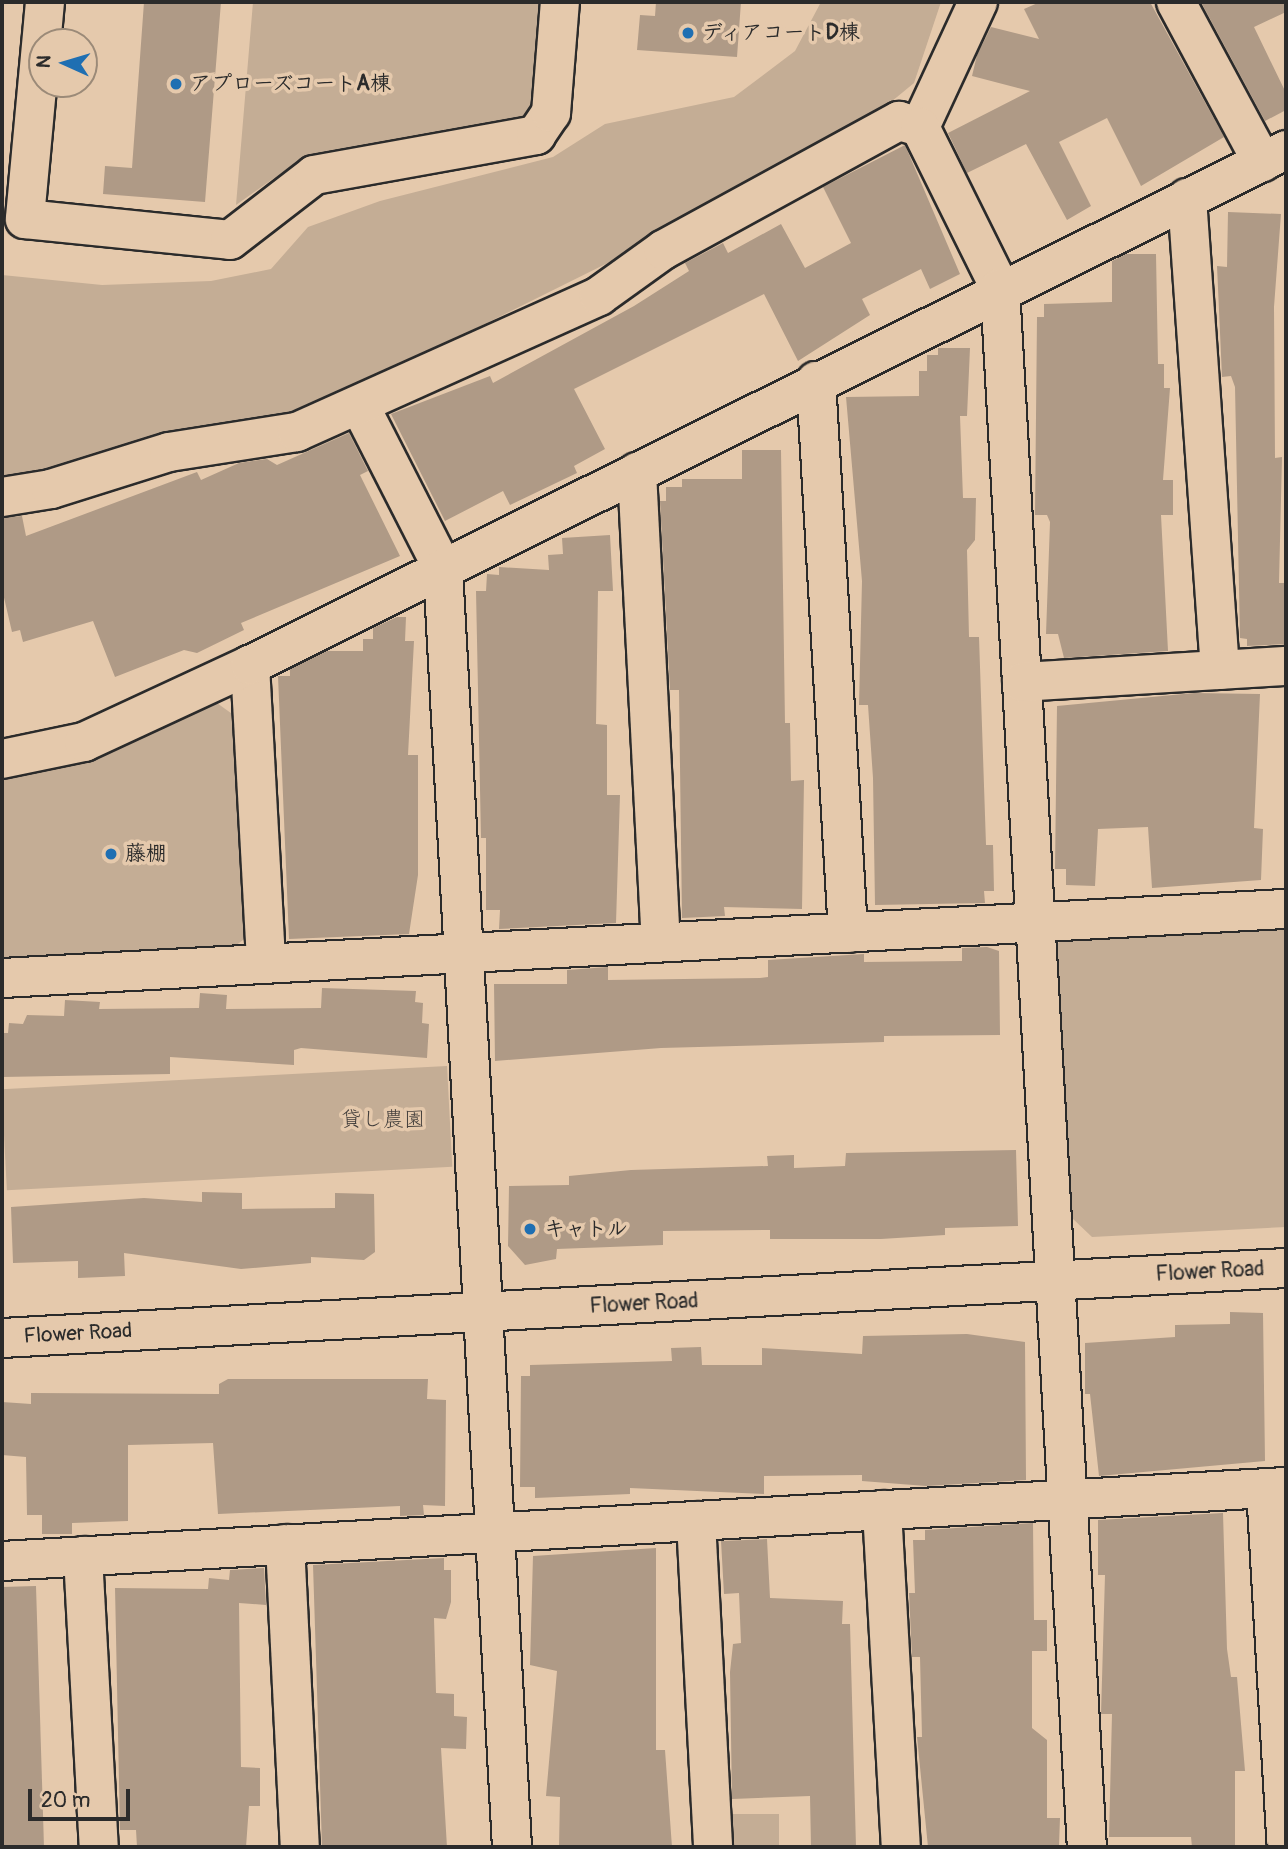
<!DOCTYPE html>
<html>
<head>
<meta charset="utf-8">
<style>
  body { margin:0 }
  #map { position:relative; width:1288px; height:1849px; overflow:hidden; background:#e5c9ac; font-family:Pangolin,"Klee One",sans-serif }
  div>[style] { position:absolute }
  .green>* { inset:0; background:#c4ad95; transform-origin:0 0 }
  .building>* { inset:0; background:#af9a86 }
  .roads { filter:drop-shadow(2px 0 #2b2b2b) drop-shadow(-2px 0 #2b2b2b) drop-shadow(0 2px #2b2b2b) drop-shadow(0 -2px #2b2b2b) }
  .minor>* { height:38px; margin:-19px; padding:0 19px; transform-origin:19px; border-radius:19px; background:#e5c9ac }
  .dots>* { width:19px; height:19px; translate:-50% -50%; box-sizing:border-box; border:4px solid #e5c9ac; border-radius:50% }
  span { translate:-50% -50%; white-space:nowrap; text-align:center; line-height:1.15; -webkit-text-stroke:7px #e5c9ac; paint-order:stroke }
  .poi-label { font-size:21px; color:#2b2b2b; font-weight:700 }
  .left { translate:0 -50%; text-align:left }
  .park-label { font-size:21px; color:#423e3b }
  .street-label { font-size:21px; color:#2b2b2b }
  .frame { position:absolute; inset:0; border:4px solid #2b2b2b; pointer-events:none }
  .north { position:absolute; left:28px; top:28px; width:70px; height:70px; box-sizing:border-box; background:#e5c9ac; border:2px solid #9b8a78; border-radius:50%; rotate:274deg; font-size:19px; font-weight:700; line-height:28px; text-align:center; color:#2b2b2b }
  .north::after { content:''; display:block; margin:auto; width:24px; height:32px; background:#1f6fb2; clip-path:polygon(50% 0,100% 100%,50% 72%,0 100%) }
  .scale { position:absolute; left:28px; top:1789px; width:102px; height:32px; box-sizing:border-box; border:4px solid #2b2b2b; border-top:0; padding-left:9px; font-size:21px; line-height:24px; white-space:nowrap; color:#2b2b2b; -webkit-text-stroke:5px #e5c9ac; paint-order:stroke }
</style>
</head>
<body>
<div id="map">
  <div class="green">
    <div style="clip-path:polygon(253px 2px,540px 2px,531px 111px,509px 125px,294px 164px,236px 205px)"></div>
    <div style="clip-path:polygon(821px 2px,941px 2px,914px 83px,829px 153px,348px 392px,225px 433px,2px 477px,2px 275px,102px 285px,211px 281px,271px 269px,308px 227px,380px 201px,553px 157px,605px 124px,734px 97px,795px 51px)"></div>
    <div style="clip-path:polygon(210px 698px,235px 716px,247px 937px,231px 949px,2px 964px,2px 781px)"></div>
    <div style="clip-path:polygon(1286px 925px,1286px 1227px,1092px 1237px,1071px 1217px,1055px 947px,1067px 933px)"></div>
    <div style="left:447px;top:1066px;width:101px;height:446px;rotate:87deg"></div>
    <div style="left:779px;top:1814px;width:33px;height:55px;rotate:90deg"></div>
  </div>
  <div class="building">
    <div style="clip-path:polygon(144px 2px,221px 2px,205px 202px,103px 194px,105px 166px,132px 168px)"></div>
    <div style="clip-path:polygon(656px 2px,741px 2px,737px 57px,637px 50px,640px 15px,655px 16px)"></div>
    <div style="clip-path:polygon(1040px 2px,1150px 2px,1224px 137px,1141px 186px,1107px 118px,1059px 142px,1091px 206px,1067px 220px,1026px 144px,967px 173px,948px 133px,1030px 91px,972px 76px,977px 55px,991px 27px,1039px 39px,1024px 9px)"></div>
    <div style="clip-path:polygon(1201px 2px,1286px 2px,1286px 12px,1254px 27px,1286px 93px,1286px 110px,1265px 121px)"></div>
    <div style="clip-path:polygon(905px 145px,960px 274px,930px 289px,921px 269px,862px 299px,870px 315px,798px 361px,764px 294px,574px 389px,605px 449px,574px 466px,577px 473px,510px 505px,503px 491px,445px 521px,391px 414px,490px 376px,493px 383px,634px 306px,689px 271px,685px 263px,723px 243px,728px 253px,781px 224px,805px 268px,851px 243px,823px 187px)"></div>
    <div style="clip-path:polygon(1228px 212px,1281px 214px,1274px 307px,1275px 458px,1282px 457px,1279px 583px,1285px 583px,1286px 644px,1247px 646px,1247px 639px,1240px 638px,1235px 387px,1231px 376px,1222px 377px,1217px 266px,1227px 267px)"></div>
    <div style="clip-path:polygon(1126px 254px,1156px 254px,1158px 364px,1164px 364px,1164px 388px,1170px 388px,1163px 480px,1173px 480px,1173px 515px,1161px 515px,1168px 651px,1064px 658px,1058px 634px,1046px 634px,1050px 522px,1047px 515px,1035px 515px,1037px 317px,1044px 317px,1044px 304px,1112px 302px,1112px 261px)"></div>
    <div style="clip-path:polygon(938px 348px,970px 348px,967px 416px,960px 416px,963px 498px,976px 498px,975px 540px,967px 550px,969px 637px,979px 637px,986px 845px,993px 845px,994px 891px,984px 891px,985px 903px,875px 905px,873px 778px,868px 705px,859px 705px,862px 581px,846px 397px,919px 396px,919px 371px,927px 371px,927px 355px,938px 355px)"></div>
    <div style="clip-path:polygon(349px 433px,368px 471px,360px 475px,400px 556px,241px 623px,244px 630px,197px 653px,184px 650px,115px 677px,93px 621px,23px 642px,20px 630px,12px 632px,2px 589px,2px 518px,22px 516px,26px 536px,197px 472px,201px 480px,239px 463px,267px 459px,277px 465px)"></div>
    <div style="clip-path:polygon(742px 450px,781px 450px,785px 723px,790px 723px,791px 781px,804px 780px,802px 909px,724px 907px,725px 916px,682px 918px,679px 690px,670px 690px,660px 501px,666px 501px,666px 487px,682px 487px,682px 479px,742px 479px)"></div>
    <div style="clip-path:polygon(610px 535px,613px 591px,598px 591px,596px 724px,607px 725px,607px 795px,620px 795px,616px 923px,499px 929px,500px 910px,486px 910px,486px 838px,481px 838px,476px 591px,486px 591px,487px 574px,499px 575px,499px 567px,549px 570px,548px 555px,563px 554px,562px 538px)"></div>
    <div style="clip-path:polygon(397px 617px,406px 617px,405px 641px,414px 641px,408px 755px,418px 755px,418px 875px,409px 934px,289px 939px,278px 676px,290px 676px,290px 669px,327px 651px,363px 651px,363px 639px,373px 639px,373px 628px)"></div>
    <div style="clip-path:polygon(1194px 693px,1260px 694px,1254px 828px,1263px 829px,1261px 880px,1152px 888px,1148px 827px,1098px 829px,1095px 886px,1066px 885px,1066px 869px,1055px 869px,1057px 706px)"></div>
    <div style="clip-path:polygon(987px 947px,999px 951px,1000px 1035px,884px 1036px,884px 1042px,661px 1048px,495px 1061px,494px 984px,567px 984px,567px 970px,608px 967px,608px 980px,760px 978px,768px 977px,768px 960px,864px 954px,864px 962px,962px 961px,962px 948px)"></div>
    <div style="clip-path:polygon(322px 988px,416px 991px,415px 1002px,423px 1003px,422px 1023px,429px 1024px,427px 1058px,301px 1048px,294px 1050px,294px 1065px,170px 1057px,170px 1074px,2px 1077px,2px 1033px,8px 1033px,9px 1023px,23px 1024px,27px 1015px,64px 1016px,65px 1000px,100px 1002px,99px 1009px,199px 1008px,200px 993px,227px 995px,226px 1009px,321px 1008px)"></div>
    <div style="clip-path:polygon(1016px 1150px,1018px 1226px,945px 1228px,945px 1235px,881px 1239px,770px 1239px,770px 1230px,663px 1231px,663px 1245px,557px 1249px,556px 1259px,525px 1265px,508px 1246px,509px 1186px,569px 1185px,569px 1176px,631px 1170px,768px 1166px,767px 1156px,794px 1155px,794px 1168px,845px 1166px,846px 1153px)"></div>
    <div style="clip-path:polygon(202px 1192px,242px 1193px,242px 1209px,335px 1208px,335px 1193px,374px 1194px,375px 1252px,364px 1260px,311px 1257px,311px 1263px,241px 1269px,124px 1253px,125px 1276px,78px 1278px,78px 1261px,13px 1263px,11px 1207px,144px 1198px,202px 1202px)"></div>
    <div style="clip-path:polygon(1230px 1312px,1263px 1313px,1265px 1461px,1099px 1476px,1090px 1394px,1085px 1394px,1085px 1343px,1175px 1337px,1175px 1325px,1230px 1324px)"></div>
    <div style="clip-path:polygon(967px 1334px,1025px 1342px,1026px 1480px,926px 1486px,862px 1481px,862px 1475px,764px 1476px,764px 1494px,630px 1488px,630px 1494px,535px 1498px,535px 1487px,520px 1487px,521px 1376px,530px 1376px,530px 1365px,672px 1361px,671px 1348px,701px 1347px,702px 1365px,762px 1365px,762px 1348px,862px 1354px,863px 1336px)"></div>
    <div style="clip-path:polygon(228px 1379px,428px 1379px,427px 1399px,446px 1400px,445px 1506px,423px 1505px,424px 1515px,400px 1516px,400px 1506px,218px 1514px,213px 1443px,128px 1445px,128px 1521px,72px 1523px,72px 1534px,42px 1534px,42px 1515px,27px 1515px,26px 1457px,2px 1455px,2px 1402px,31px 1404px,31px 1393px,219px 1394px,219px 1384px)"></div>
    <div style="clip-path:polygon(1223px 1513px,1227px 1649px,1231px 1677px,1237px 1677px,1245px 1771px,1235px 1771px,1235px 1847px,1192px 1847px,1191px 1837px,1109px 1837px,1112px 1714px,1101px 1714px,1105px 1575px,1098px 1575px,1098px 1520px)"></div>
    <div style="clip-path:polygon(1033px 1523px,1034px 1620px,1047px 1620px,1047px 1651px,1032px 1651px,1032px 1728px,1047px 1740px,1047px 1818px,1060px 1818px,1059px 1845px,928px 1847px,917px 1737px,922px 1737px,920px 1657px,912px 1657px,909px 1593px,915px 1593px,913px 1540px,925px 1540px,925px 1530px)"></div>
    <div style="clip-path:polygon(767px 1539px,770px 1598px,843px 1601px,842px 1624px,850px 1624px,856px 1847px,811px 1847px,810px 1796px,732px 1799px,730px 1672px,733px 1644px,741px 1643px,739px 1593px,724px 1594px,721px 1541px)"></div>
    <div style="clip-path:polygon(656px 1548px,656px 1750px,665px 1750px,672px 1847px,559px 1847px,560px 1797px,546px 1796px,557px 1671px,530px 1665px,533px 1556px)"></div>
    <div style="clip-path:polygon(444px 1558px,444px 1570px,451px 1570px,451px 1602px,446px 1619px,434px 1618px,436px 1693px,454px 1694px,454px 1716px,467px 1717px,466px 1749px,441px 1748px,447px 1847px,322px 1847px,313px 1565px)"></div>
    <div style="clip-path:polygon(264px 1568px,266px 1605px,239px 1603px,241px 1767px,260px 1768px,260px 1806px,249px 1806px,246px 1847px,137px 1847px,136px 1830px,120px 1830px,115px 1588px,208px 1589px,209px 1578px,229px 1580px,230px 1570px)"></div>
    <div style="clip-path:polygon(36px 1586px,44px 1847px,2px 1847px,2px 1587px)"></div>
  </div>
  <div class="roads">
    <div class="minor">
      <div style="left:45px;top:2px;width:218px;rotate:95.3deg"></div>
      <div style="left:25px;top:219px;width:206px;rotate:5.8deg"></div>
      <div style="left:230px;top:240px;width:106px;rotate:-37.7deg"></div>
      <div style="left:314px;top:175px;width:226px;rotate:-10.2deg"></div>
      <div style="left:536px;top:135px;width:27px;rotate:-56deg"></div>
      <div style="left:551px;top:113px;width:111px;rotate:-85.4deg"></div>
      <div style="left:1176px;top:2px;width:182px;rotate:61.7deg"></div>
      <div style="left:920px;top:127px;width:138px;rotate:-65.1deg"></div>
      <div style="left:1187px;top:198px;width:473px;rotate:86deg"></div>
      <div style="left:816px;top:381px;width:553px;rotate:86.68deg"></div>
      <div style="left:360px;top:406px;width:183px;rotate:63deg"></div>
      <div style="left:443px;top:569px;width:1280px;rotate:86.91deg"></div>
      <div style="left:637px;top:472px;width:470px;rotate:87.1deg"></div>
      <div style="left:2px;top:497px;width:50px;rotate:-9.3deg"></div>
      <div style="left:51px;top:489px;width:124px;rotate:-17.4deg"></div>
      <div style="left:169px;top:452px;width:130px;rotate:-8.9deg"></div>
      <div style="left:297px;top:432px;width:331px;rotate:-24.2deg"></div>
      <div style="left:599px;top:296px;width:79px;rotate:-35.7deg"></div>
      <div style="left:663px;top:250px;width:269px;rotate:-28.7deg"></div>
      <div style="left:899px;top:121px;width:22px;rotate:16deg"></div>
      <div style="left:920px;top:127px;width:180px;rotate:63.6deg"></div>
      <div style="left:1000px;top:288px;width:1561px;rotate:86.81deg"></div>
      <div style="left:250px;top:665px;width:298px;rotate:86.9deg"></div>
      <div style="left:1022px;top:682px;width:264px;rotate:-3.5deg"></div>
      <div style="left:2px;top:759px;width:84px;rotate:-11.7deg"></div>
      <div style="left:84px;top:742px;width:183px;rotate:-24.9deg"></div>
      <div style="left:250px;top:665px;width:1157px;rotate:-26.43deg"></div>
      <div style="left:2px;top:978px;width:1286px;rotate:-3.08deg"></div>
      <div style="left:2px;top:1338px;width:1286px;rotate:-3.12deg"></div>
      <div style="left:1266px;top:1488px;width:353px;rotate:86.7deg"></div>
      <div style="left:882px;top:1510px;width:338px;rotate:86.8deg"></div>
      <div style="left:696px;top:1521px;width:326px;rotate:87deg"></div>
      <div style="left:285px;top:1544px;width:303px;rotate:87.2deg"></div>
      <div style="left:83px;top:1556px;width:291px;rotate:86.9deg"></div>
      <div style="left:2px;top:1561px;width:1286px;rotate:-3.3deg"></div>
    </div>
  </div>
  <div class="dots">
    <div style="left:688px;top:33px;background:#1f6fb2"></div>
    <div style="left:176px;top:84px;background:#1f6fb2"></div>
    <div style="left:111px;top:854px;background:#1f6fb2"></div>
    <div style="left:530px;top:1229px;background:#1f6fb2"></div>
  </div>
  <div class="poi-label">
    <span class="left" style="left:702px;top:33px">ディアコートD棟</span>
    <span class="left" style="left:190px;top:84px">アプローズコートA棟</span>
    <span class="left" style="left:125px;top:854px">藤棚</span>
    <span class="left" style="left:544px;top:1229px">キャトル</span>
  </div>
  <div class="park-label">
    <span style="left:383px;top:1120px">貸し農園</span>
  </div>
  <div class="street-label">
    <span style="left:1210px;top:1272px;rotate:-3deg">Flower Road</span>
    <span style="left:644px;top:1304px;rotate:-3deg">Flower Road</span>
    <span style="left:78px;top:1334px;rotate:-3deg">Flower Road</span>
  </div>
  <div class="frame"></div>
  <div class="north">N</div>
  <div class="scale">20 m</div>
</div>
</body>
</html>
